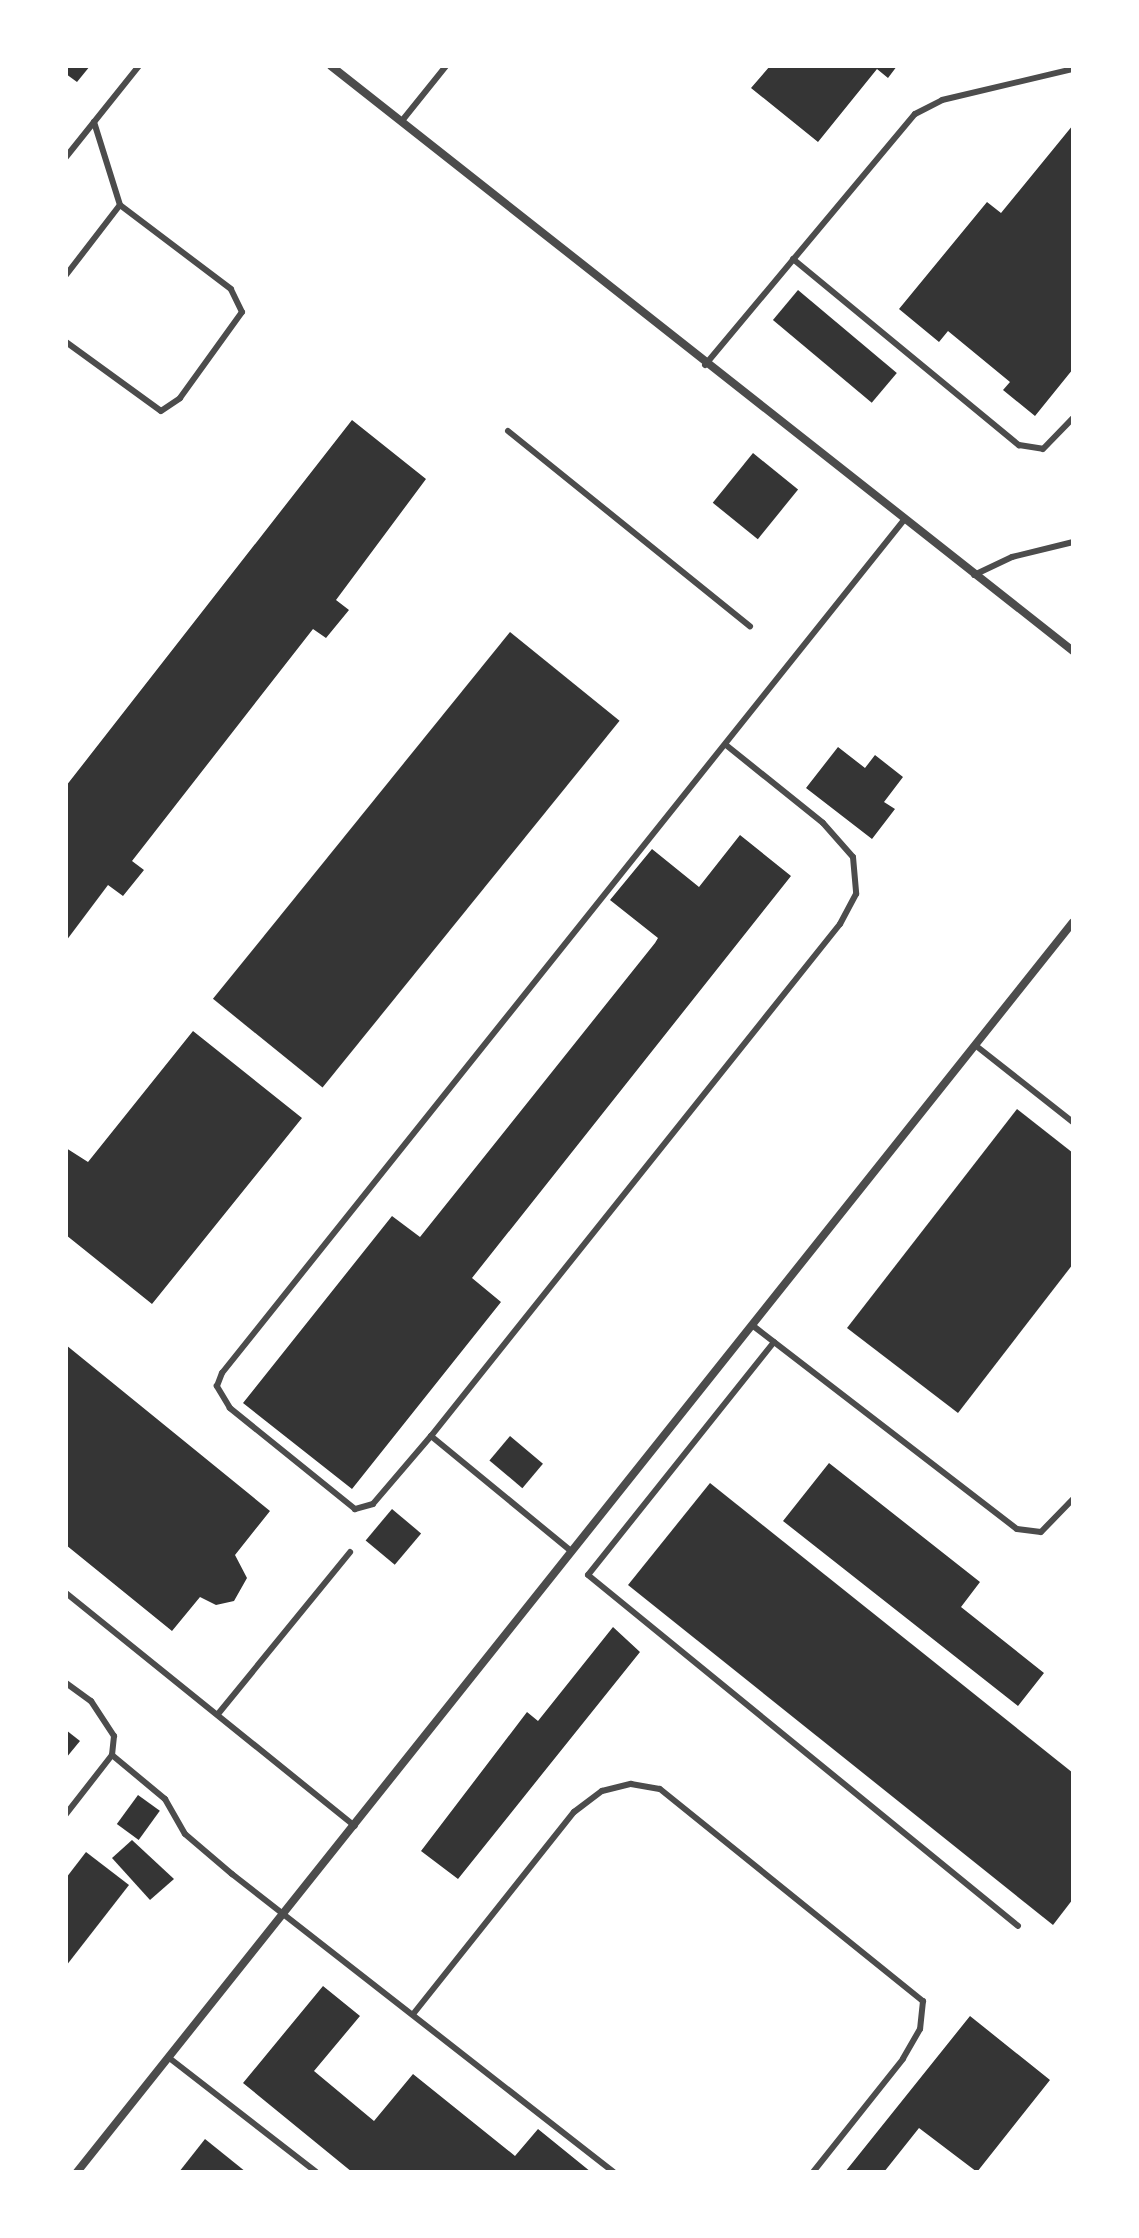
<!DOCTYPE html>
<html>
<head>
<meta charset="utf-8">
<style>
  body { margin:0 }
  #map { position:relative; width:1139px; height:2238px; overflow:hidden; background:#fff; font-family:Lato,sans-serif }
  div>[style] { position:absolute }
  .building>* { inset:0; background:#353535; transform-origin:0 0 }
  .service>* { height:6px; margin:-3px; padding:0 3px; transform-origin:3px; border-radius:3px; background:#4c4c4c }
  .minor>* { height:8px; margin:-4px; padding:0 4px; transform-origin:4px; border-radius:4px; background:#4c4c4c }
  span { translate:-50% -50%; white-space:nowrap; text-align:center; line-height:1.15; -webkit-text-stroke:6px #fff; paint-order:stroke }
  .frame { position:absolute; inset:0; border:68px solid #fff; pointer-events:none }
</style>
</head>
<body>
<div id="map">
  <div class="building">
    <div style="clip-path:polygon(66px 66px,90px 66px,77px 82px,66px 74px)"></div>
    <div style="clip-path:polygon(770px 66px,897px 66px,888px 78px,877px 69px,818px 142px,751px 88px)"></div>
    <div style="clip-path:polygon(1073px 125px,1073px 369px,1035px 416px,1003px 390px,1010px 382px,948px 331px,939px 342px,899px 309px,987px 202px,1001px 213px)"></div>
    <div style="left:798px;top:290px;width:129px;height:39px;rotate:40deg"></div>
    <div style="clip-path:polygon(352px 420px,426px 479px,336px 600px,349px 610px,326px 638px,313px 629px,132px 861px,144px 870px,123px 896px,108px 885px,66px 941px,66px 786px)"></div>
    <div style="left:753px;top:453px;width:58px;height:64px;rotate:39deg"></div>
    <div style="left:510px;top:632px;width:141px;height:472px;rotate:39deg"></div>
    <div style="clip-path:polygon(838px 747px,865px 768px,875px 755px,903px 777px,884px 802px,895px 809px,872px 839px,806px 788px)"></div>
    <div style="clip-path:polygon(740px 835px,791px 876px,472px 1278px,501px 1302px,352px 1489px,243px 1403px,392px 1216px,420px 1237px,655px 943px,658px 938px,610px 900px,652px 849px,699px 887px)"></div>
    <div style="clip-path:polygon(193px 1031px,302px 1118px,152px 1304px,66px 1235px,66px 1148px,88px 1162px)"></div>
    <div style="clip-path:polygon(1017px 1109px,1073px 1153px,1073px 1264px,958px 1413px,847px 1328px)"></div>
    <div style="clip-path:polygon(66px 1345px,270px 1511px,235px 1555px,247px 1578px,234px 1601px,216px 1605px,200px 1597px,172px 1631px,66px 1545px)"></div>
    <div style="left:510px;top:1436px;width:43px;height:32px;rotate:40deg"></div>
    <div style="clip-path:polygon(829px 1463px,980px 1582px,961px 1607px,1044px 1673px,1018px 1706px,783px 1521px)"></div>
    <div style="clip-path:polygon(710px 1483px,1073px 1773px,1073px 1899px,1053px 1925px,628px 1585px)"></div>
    <div style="left:392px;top:1509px;width:38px;height:41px;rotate:40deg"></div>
    <div style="clip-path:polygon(613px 1627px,640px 1652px,458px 1879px,421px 1851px,527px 1712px,538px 1721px)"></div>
    <div style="clip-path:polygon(66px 1730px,80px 1741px,66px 1758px)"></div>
    <div style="left:138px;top:1795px;width:27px;height:36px;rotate:36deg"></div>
    <div style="clip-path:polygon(132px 1840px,174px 1879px,150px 1900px,112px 1858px)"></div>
    <div style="clip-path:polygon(86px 1852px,129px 1885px,66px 1966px,66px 1878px)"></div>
    <div style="clip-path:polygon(323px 1986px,360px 2016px,314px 2071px,374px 2121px,413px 2074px,515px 2156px,538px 2129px,591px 2172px,352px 2172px,243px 2083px)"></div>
    <div style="clip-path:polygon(970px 2016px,1050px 2080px,977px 2172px,919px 2128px,884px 2172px,845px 2172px)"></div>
    <div style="clip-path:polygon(205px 2139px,246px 2172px,179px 2172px)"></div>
  </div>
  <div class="service">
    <div style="left:401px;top:122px;width:72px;rotate:-51.2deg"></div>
    <div style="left:66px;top:157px;width:117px;rotate:-51.3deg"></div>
    <div style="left:793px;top:259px;width:293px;rotate:39.5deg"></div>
    <div style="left:1019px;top:445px;width:24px;rotate:9deg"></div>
    <div style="left:1043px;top:449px;width:43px;rotate:-45.9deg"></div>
    <div style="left:66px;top:275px;width:88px;rotate:-52.4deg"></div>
    <div style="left:66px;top:342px;width:117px;rotate:36deg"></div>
    <div style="left:161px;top:411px;width:23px;rotate:-34deg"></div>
    <div style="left:180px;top:398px;width:106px;rotate:-54.2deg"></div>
    <div style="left:242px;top:312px;width:25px;rotate:-116deg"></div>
    <div style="left:231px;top:289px;width:139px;rotate:-142.9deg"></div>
    <div style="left:120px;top:205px;width:87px;rotate:-107.4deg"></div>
    <div style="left:705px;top:365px;width:327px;rotate:-50.1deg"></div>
    <div style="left:915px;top:114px;width:30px;rotate:-27deg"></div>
    <div style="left:942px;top:100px;width:135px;rotate:-13.3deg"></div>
    <div style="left:508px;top:431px;width:311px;rotate:38.9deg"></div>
    <div style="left:974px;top:575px;width:42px;rotate:-25.3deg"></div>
    <div style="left:1012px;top:557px;width:63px;rotate:-13.8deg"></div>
    <div style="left:726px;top:745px;width:124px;rotate:38.8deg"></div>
    <div style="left:823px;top:823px;width:45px;rotate:48.6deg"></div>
    <div style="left:853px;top:857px;width:37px;rotate:85deg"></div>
    <div style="left:856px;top:894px;width:34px;rotate:118deg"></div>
    <div style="left:840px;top:924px;width:655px;rotate:128.62deg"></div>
    <div style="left:431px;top:1436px;width:89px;rotate:130.5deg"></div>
    <div style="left:373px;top:1504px;width:19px;rotate:164deg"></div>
    <div style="left:355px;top:1509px;width:161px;rotate:-141.1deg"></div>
    <div style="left:230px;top:1408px;width:26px;rotate:-121deg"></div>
    <div style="left:217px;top:1386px;width:14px;rotate:-69deg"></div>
    <div style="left:222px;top:1373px;width:1091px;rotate:-51.36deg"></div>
    <div style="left:975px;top:1045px;width:125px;rotate:38.2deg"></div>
    <div style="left:752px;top:1325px;width:334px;rotate:37.6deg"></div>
    <div style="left:1017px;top:1529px;width:24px;rotate:7deg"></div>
    <div style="left:1041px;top:1532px;width:46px;rotate:-45.9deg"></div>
    <div style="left:774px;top:1342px;width:298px;rotate:128.6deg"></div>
    <div style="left:588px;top:1575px;width:555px;rotate:39.22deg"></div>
    <div style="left:431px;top:1436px;width:181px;rotate:39.4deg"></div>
    <div style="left:66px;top:1593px;width:371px;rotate:38.9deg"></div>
    <div style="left:66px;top:1683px;width:31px;rotate:36deg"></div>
    <div style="left:91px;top:1701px;width:42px;rotate:56.7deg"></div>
    <div style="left:114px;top:1736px;width:19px;rotate:96deg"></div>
    <div style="left:112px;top:1755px;width:75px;rotate:127.9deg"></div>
    <div style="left:218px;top:1714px;width:209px;rotate:-50.8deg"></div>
    <div style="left:112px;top:1755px;width:69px;rotate:39.7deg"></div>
    <div style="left:165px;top:1799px;width:40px;rotate:60.3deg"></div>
    <div style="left:185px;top:1834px;width:62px;rotate:40.4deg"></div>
    <div style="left:232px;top:1874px;width:484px;rotate:38deg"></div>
    <div style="left:414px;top:2013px;width:257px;rotate:-51.5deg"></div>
    <div style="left:574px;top:1812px;width:35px;rotate:-37deg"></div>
    <div style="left:602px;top:1791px;width:30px;rotate:-14deg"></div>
    <div style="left:631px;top:1784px;width:29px;rotate:10deg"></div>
    <div style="left:660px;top:1789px;width:338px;rotate:38.9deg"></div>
    <div style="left:923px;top:2001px;width:28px;rotate:96deg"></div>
    <div style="left:920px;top:2029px;width:34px;rotate:120deg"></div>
    <div style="left:903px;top:2059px;width:144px;rotate:128.5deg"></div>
    <div style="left:168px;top:2057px;width:187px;rotate:37.8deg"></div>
  </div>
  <div class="minor">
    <div style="left:331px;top:66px;width:945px;rotate:38.25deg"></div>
    <div style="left:77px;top:2172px;width:1598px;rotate:-51.45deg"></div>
  </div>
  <div class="frame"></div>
</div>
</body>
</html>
